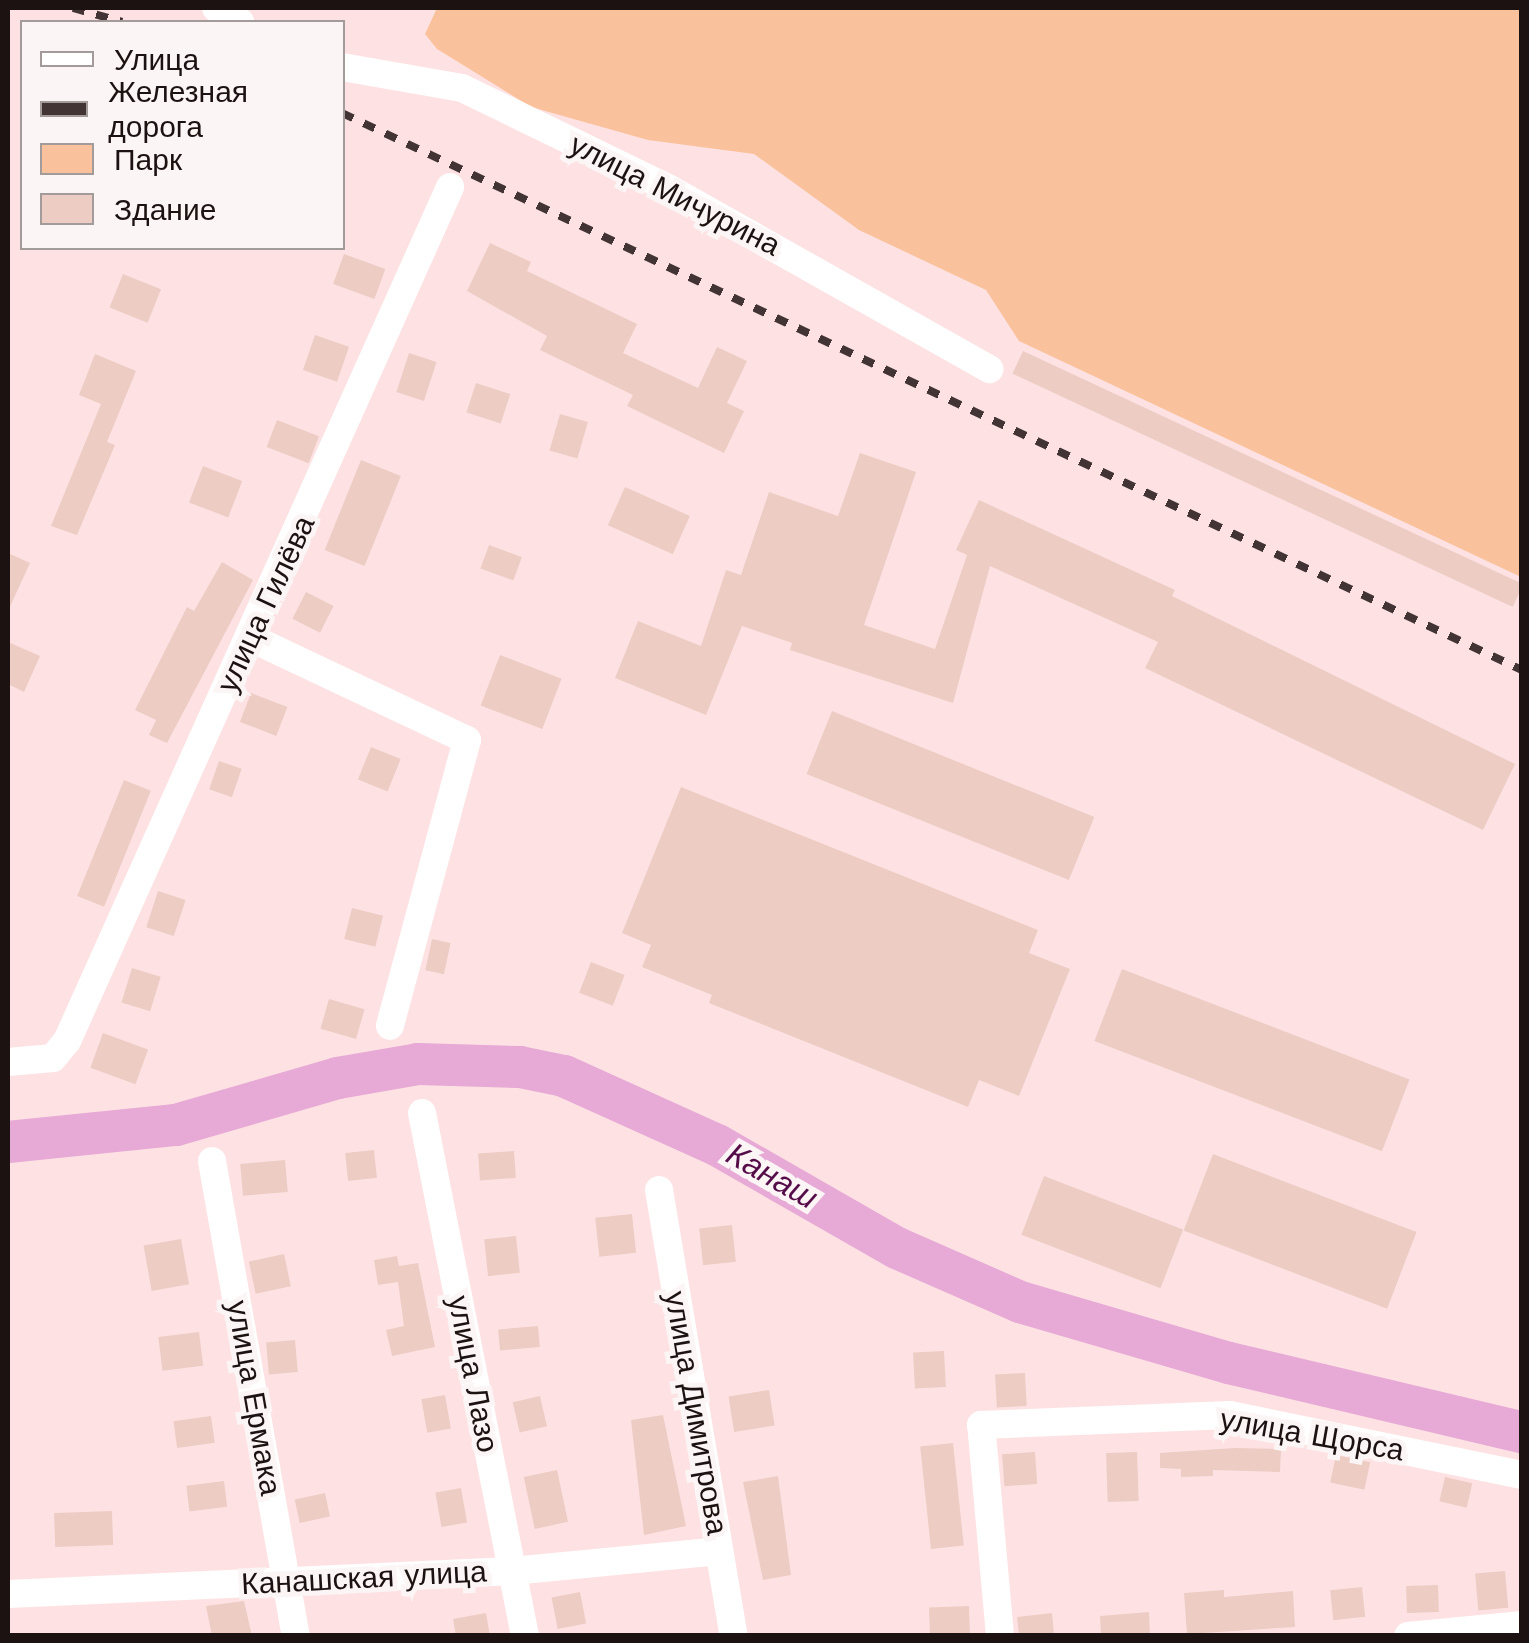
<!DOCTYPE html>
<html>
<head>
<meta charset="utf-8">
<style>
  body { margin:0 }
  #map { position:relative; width:1529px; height:1643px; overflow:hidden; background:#fee2e3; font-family:"Work Sans",sans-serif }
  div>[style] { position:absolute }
  .green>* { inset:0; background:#fac29c }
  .river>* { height:42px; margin:-21px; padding:0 21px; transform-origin:21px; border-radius:21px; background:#e7a9d6 }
  .building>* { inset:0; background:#edccc4; transform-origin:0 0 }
  .minor>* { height:28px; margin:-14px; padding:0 14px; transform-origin:14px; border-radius:14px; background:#fff }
  .rail>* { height:8px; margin-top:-4px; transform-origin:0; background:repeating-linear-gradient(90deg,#423435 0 12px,transparent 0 24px) }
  span { translate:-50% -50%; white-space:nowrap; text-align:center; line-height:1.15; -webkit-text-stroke:10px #fcf5f5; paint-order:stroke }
  .street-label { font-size:30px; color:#1d1212 }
  .water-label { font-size:32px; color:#550d49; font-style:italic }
  .frame { position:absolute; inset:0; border:10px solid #1d1212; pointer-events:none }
  .legend { position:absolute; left:20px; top:20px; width:325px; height:230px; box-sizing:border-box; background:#fcf5f5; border:2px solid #a39a9a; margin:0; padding:12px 18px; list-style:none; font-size:30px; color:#1d1212 }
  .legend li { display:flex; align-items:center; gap:20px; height:50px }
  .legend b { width:50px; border:2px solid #a39a9a }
</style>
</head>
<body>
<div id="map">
  <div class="green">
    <div style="clip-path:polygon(437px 8px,1521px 8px,1521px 577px,1019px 341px,986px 290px,859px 230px,754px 154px,648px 140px,531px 107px,437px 49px,425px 34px)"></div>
  </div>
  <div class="river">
    <div style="left:8px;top:1142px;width:169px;rotate:-5.8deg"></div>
    <div style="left:176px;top:1125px;width:169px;rotate:-16.2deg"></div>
    <div style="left:338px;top:1078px;width:81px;rotate:-9.9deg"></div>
    <div style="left:418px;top:1064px;width:102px;rotate:1.7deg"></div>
    <div style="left:520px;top:1067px;width:45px;rotate:11.6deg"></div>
    <div style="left:564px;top:1076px;width:168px;rotate:24.3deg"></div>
    <div style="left:717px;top:1145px;width:207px;rotate:29.8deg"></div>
    <div style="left:897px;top:1248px;width:134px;rotate:23.7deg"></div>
    <div style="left:1020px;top:1302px;width:218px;rotate:16.3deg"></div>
    <div style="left:1229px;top:1363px;width:301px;rotate:13.3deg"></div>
  </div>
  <div class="building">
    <div style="clip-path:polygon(490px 243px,531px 262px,527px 271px,637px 324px,623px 353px,698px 388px,717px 347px,747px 361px,727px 403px,744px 411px,724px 453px,627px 406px,633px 395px,540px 350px,547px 336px,467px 291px)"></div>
    <div style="left:344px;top:254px;width:44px;height:32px;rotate:20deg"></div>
    <div style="left:123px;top:274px;width:41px;height:36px;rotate:22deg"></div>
    <div style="left:315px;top:335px;width:36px;height:37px;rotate:19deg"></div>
    <div style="left:1023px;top:351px;width:552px;height:25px;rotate:25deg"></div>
    <div style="left:409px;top:353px;width:29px;height:41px;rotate:18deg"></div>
    <div style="clip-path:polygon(95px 354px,136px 371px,107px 442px,115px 445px,77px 535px,51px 526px,101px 404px,79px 395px)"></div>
    <div style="left:476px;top:383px;width:36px;height:31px;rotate:18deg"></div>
    <div style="left:560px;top:414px;width:29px;height:38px;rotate:16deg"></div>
    <div style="left:277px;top:420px;width:45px;height:29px;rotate:21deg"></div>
    <div style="clip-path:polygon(860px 453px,916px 472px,864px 625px,935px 649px,967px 555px,956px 550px,979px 500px,1175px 590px,1172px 596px,1515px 764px,1483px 830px,1145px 668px,1158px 642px,990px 566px,953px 703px,790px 650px,792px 643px,742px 626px,706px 715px,615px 678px,638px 621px,701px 646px,726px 570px,741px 575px,769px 492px,838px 516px)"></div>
    <div style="left:361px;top:460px;width:43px;height:97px;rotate:22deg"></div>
    <div style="left:203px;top:466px;width:42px;height:39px;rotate:21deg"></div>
    <div style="left:625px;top:487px;width:71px;height:42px;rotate:24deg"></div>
    <div style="left:489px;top:545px;width:35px;height:25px;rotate:20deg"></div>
    <div style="clip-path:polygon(8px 553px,30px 563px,8px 611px)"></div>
    <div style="clip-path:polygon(222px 562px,253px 580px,167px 743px,149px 735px,156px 720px,135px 710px,187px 607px,194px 611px)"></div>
    <div style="left:306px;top:592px;width:31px;height:30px;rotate:27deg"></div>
    <div style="clip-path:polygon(8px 642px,40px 656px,24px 692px,8px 684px)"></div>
    <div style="left:500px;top:655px;width:66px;height:54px;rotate:21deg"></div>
    <div style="left:251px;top:693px;width:39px;height:31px;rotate:21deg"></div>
    <div style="left:832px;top:711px;width:283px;height:68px;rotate:22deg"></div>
    <div style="left:371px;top:747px;width:32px;height:35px;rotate:22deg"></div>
    <div style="left:219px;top:761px;width:24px;height:30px;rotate:19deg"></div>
    <div style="left:124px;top:780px;width:29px;height:125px;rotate:22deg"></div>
    <div style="clip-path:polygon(681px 787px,1038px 930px,1029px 953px,1070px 969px,1019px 1096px,979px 1080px,968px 1107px,709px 1003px,712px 995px,642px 967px,651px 945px,622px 933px)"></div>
    <div style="left:158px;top:891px;width:29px;height:38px;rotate:18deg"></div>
    <div style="left:352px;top:908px;width:32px;height:32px;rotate:14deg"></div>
    <div style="left:432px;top:939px;width:19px;height:32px;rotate:12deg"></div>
    <div style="left:591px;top:962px;width:36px;height:33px;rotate:21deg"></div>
    <div style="left:132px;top:968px;width:30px;height:36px;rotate:17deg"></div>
    <div style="left:1122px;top:969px;width:308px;height:77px;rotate:21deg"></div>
    <div style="left:329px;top:999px;width:37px;height:31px;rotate:16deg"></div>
    <div style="left:103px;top:1033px;width:48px;height:37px;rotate:20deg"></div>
    <div style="left:374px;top:1150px;width:28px;height:29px;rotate:84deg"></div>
    <div style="left:514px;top:1151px;width:27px;height:36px;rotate:86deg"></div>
    <div style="left:1213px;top:1154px;width:218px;height:82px;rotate:21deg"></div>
    <div style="left:285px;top:1160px;width:32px;height:45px;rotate:85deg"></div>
    <div style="left:1044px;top:1176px;width:149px;height:63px;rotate:21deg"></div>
    <div style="left:632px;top:1214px;width:39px;height:37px;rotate:84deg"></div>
    <div style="left:732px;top:1225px;width:37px;height:33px;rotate:84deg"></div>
    <div style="left:516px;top:1236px;width:37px;height:32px;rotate:84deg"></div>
    <div style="left:181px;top:1239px;width:46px;height:38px;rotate:80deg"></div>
    <div style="left:284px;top:1254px;width:33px;height:36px;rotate:78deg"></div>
    <div style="clip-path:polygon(397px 1256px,399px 1266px,418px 1263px,435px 1347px,392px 1356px,386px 1330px,404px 1326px,398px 1282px,378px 1285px,374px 1260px)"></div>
    <div style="left:538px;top:1326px;width:21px;height:40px;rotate:85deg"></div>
    <div style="left:199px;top:1332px;width:34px;height:41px;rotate:83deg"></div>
    <div style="left:295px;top:1340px;width:32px;height:29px;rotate:85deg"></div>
    <div style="left:944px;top:1351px;width:36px;height:31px;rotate:87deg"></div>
    <div style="left:1025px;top:1373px;width:33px;height:30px;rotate:87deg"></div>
    <div style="left:769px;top:1390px;width:36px;height:41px;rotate:81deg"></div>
    <div style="left:445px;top:1395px;width:34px;height:24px;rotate:80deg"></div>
    <div style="left:540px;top:1396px;width:31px;height:28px;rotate:77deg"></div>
    <div style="clip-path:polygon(663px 1415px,686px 1526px,644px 1535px,631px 1420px)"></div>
    <div style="left:211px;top:1416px;width:27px;height:38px;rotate:82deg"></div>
    <div style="left:953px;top:1443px;width:103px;height:33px;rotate:84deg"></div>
    <div style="clip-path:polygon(1235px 1448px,1281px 1449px,1280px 1472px,1213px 1470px,1213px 1476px,1181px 1477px,1181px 1469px,1160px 1468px,1160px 1453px)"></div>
    <div style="left:1035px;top:1452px;width:32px;height:33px;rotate:86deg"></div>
    <div style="left:1137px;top:1452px;width:49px;height:31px;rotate:88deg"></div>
    <div style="left:1336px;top:1455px;width:35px;height:28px;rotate:12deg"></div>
    <div style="left:557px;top:1470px;width:53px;height:34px;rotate:78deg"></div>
    <div style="clip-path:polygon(778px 1476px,791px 1575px,763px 1580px,743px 1482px)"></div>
    <div style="left:1445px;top:1477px;width:28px;height:25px;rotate:13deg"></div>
    <div style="left:224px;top:1481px;width:26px;height:38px;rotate:83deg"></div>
    <div style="left:461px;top:1488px;width:35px;height:26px;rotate:80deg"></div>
    <div style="left:325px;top:1493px;width:24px;height:31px;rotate:78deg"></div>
    <div style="left:112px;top:1511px;width:34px;height:58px;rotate:88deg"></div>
    <div style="left:1505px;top:1571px;width:37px;height:30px;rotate:85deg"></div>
    <div style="left:1438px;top:1585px;width:27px;height:32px;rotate:88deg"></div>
    <div style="left:1362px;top:1587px;width:30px;height:32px;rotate:84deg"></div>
    <div style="clip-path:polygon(1224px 1590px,1224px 1597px,1293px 1591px,1295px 1627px,1187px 1634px,1184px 1593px)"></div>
    <div style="left:580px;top:1592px;width:32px;height:29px;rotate:79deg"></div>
    <div style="clip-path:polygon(244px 1601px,252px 1636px,212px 1636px,206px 1606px)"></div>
    <div style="left:969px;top:1606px;width:30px;height:40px;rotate:88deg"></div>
    <div style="clip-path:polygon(1149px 1612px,1150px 1636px,1101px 1636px,1100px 1616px)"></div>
    <div style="clip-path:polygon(486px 1613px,490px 1636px,456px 1636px,453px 1619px)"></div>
    <div style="clip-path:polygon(1052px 1613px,1054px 1636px,1019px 1636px,1017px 1617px)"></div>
  </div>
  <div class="minor">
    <div style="left:216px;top:8px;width:28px;rotate:30deg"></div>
    <div style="left:342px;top:67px;width:122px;rotate:9.9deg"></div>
    <div style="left:462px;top:88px;width:229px;rotate:25.9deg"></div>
    <div style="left:668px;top:188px;width:369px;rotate:29.4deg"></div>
    <div style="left:251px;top:638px;width:239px;rotate:25.3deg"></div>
    <div style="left:467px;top:740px;width:296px;rotate:105.1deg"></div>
    <div style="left:8px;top:1062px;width:45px;rotate:-5.1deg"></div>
    <div style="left:53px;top:1058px;width:22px;rotate:-51deg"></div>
    <div style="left:67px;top:1041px;width:936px;rotate:-65.84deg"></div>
    <div style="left:422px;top:1113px;width:533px;rotate:78.86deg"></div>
    <div style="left:212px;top:1161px;width:482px;rotate:80deg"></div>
    <div style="left:659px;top:1190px;width:452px;rotate:80.5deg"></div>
    <div style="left:8px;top:1594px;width:505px;rotate:-2.61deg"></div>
    <div style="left:512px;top:1571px;width:208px;rotate:-5.5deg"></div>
    <div style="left:1000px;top:1636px;width:212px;rotate:-95.1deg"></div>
    <div style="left:981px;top:1425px;width:249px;rotate:-2.3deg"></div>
    <div style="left:1230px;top:1415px;width:298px;rotate:11.6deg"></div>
    <div style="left:1408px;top:1636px;width:115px;rotate:-5.5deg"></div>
  </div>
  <div class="rail">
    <div style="left:73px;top:8px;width:51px;rotate:15.9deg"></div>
    <div style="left:342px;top:113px;width:1305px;rotate:25.27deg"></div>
  </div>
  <div class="street-label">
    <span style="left:675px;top:195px;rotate:27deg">улица Мичурина</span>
    <span style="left:266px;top:604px;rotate:-65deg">улица Гилёва</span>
    <span style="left:473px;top:1374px;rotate:79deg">улица Лазо</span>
    <span style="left:254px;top:1398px;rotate:80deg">улица Ермака</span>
    <span style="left:696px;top:1413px;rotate:80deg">улица Димитрова</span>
    <span style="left:1312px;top:1435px;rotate:10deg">улица Щорса</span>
    <span style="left:364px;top:1578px;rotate:-3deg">Канашская улица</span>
  </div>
  <div class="water-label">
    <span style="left:772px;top:1176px;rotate:30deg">Канаш</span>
  </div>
  <div class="frame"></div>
  <ul class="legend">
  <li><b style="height:12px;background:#fff"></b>Улица</li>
  <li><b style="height:12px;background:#423435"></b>Железная дорога</li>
  <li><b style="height:28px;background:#fac29c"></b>Парк</li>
  <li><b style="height:28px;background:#edccc4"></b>Здание</li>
  </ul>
</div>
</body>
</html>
